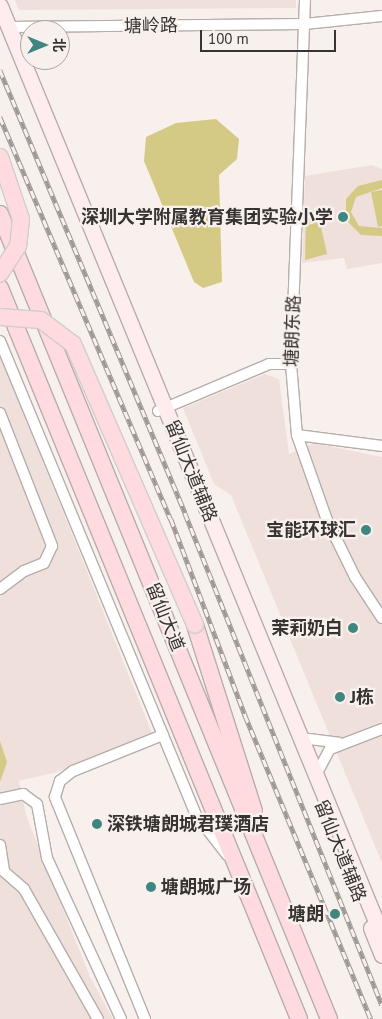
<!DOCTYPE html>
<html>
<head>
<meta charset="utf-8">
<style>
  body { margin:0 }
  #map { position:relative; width:382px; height:1019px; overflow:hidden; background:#f8f0ed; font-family:"PT Sans","Noto Sans SC",sans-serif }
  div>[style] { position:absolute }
  .built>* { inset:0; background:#f0e0db }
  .green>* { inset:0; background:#d5c986 }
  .roads { filter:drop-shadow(1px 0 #b6aeab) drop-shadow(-1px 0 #b6aeab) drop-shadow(0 1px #b6aeab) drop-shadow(0 -1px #b6aeab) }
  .street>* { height:10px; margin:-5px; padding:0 5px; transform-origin:5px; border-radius:5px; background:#fff }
  .secondary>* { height:15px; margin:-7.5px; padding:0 7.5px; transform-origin:7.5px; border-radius:7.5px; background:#ffecef }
  .primary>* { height:16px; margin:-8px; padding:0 8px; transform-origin:8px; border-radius:8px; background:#ffdadf }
  .rail>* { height:4.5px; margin-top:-2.25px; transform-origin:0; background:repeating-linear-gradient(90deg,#f8f0ed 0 8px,#9d9895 0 16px); box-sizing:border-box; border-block:1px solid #9d9895 }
  .bridges { filter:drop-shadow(1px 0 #cfcece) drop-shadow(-1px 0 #cfcece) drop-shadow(0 1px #cfcece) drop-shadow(0 -1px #cfcece) }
  .primary-bridge>* { height:16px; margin:-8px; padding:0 8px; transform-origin:8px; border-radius:8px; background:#ffdadf }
  .dots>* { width:14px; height:14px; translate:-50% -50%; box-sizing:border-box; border:2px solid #f8f0ed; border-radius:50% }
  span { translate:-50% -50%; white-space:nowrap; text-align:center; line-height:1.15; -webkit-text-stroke:4.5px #f8f0ed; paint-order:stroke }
  .street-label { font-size:18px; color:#363332 }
  .poi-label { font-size:18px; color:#363332; font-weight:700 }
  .right { translate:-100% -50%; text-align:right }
  .left { translate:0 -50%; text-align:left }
  .north { position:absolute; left:20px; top:20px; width:50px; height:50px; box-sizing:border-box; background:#f8f0ed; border:1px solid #aaa4a2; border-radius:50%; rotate:90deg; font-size:14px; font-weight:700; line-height:20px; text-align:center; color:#363332 }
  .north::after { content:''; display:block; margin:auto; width:18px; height:22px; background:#3f8680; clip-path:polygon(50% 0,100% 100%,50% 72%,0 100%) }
  .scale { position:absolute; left:200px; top:30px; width:136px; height:22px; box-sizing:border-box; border:2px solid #363332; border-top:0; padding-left:6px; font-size:15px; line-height:18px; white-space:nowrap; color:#363332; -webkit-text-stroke:4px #f8f0ed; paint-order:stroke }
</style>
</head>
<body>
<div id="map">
  <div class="built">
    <div style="clip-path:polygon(15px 0,296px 0,296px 8px,19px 10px)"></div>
    <div style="clip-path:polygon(372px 165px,382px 169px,382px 263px,347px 269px,344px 258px,302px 263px,305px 176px)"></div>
    <div style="clip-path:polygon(0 355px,152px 733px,57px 772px,19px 781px,26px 815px,90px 977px,113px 1019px,0 1019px)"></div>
    <div style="clip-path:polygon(265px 374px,279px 379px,289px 454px,314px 443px,382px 457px,382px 863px,231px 495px,214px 484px,183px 408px)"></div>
  </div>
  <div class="green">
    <div style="clip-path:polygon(216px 119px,239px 139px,237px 159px,219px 175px,222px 282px,203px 288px,194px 282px,144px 161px,146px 137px,176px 123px)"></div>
    <div style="clip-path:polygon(382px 180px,382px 188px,356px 197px,351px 212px,359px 226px,382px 228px,382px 236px,361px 235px,346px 220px,346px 199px,358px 186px)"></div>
    <div style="clip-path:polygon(382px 190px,382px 226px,378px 227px,371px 192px)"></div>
    <div style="clip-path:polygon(317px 208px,327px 254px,305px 260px,306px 215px)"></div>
    <div style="clip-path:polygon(0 741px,7px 762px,0 782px)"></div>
  </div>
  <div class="roads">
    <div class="street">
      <div style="left:305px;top:0;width:364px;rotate:92.2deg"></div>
      <div style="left:291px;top:364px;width:71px;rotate:85.2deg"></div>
      <div style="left:297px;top:435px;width:90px;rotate:70.6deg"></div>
      <div style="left:327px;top:520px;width:64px;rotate:63.8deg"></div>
      <div style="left:355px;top:577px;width:49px;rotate:56.6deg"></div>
      <div style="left:9px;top:27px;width:296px;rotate:-0.6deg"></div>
      <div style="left:305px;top:24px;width:77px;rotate:-5.9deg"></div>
      <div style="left:0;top:341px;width:513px;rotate:67.53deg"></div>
      <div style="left:196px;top:815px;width:51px;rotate:52.2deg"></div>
      <div style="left:158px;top:411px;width:121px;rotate:-22.9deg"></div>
      <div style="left:269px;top:364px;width:22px"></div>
      <div style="left:0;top:413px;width:143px;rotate:68.6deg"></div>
      <div style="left:52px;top:546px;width:19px;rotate:115deg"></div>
      <div style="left:44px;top:563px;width:22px;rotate:158deg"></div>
      <div style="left:24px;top:571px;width:30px;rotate:143deg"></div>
      <div style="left:297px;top:435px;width:86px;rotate:7.4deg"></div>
      <div style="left:301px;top:738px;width:38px;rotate:7deg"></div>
      <div style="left:316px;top:775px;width:30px;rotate:-62deg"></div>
      <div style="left:330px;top:749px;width:56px;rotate:-21deg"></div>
      <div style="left:0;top:799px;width:24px;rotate:-12deg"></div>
      <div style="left:23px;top:794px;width:17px;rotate:36deg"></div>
      <div style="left:37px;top:804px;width:55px;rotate:79.5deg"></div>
      <div style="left:47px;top:858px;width:177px;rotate:65.3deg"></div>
      <div style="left:0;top:845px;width:26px;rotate:81deg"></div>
      <div style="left:0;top:868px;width:32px;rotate:41deg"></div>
      <div style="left:24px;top:889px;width:150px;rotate:60.4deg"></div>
      <div style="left:145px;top:1019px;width:240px;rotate:-112.1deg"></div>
      <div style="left:55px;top:797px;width:17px;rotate:-73deg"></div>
      <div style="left:60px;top:781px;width:16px;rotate:-38deg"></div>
      <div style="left:73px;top:771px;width:97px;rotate:-21.8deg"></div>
    </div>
    <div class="secondary">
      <div style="left:0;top:6px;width:1005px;rotate:67.67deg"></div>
      <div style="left:371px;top:928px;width:29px;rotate:68deg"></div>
    </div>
    <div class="primary">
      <div style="left:0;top:214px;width:870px;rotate:67.77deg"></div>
      <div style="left:0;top:288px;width:790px;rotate:67.75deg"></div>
      <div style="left:195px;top:625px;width:195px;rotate:72.4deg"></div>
    </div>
  </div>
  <div class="rail">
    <div style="left:0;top:70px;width:480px;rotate:67.3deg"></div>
    <div style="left:185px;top:513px;width:530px;rotate:68.18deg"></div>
    <div style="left:0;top:117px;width:437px;rotate:67deg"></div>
    <div style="left:171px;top:519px;width:210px;rotate:69.3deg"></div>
    <div style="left:245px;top:715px;width:329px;rotate:67.5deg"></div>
  </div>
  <div class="bridges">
    <div class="primary-bridge">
      <div style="left:0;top:157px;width:65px;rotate:71.3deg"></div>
      <div style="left:21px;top:219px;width:27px;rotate:96deg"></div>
      <div style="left:18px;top:246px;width:33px;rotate:123deg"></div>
      <div style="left:0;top:317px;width:41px;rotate:4.2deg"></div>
      <div style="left:41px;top:320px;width:40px;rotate:37deg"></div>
      <div style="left:73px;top:344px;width:306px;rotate:66.5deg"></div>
    </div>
  </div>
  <div class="dots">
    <div style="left:343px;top:217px;background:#3f8680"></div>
    <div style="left:366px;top:530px;background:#3f8680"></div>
    <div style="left:353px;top:628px;background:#3f8680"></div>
    <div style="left:340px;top:697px;background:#3f8680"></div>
    <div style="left:97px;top:824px;background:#3f8680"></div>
    <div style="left:151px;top:887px;background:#3f8680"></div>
    <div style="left:335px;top:914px;background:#3f8680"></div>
  </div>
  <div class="street-label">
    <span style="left:151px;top:26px;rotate:-1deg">塘岭路</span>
    <span style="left:293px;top:331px;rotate:-88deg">塘朗东路</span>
    <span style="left:191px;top:471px;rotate:68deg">留仙大道辅路</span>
    <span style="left:165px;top:617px;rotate:68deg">留仙大道</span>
    <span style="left:340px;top:851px;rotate:68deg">留仙大道辅路</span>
  </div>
  <div class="poi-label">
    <span class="right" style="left:333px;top:217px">深圳大学附属教育集团实验小学</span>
    <span class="right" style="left:356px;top:530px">宝能环球汇</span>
    <span class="right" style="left:343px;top:628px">茉莉奶白</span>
    <span class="left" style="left:350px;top:697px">J栋</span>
    <span class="left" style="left:107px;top:824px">深铁塘朗城君璞酒店</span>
    <span class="left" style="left:161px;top:887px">塘朗城广场</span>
    <span class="right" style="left:324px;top:914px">塘朗</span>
  </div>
  <div class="north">北</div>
  <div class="scale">100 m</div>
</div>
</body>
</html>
